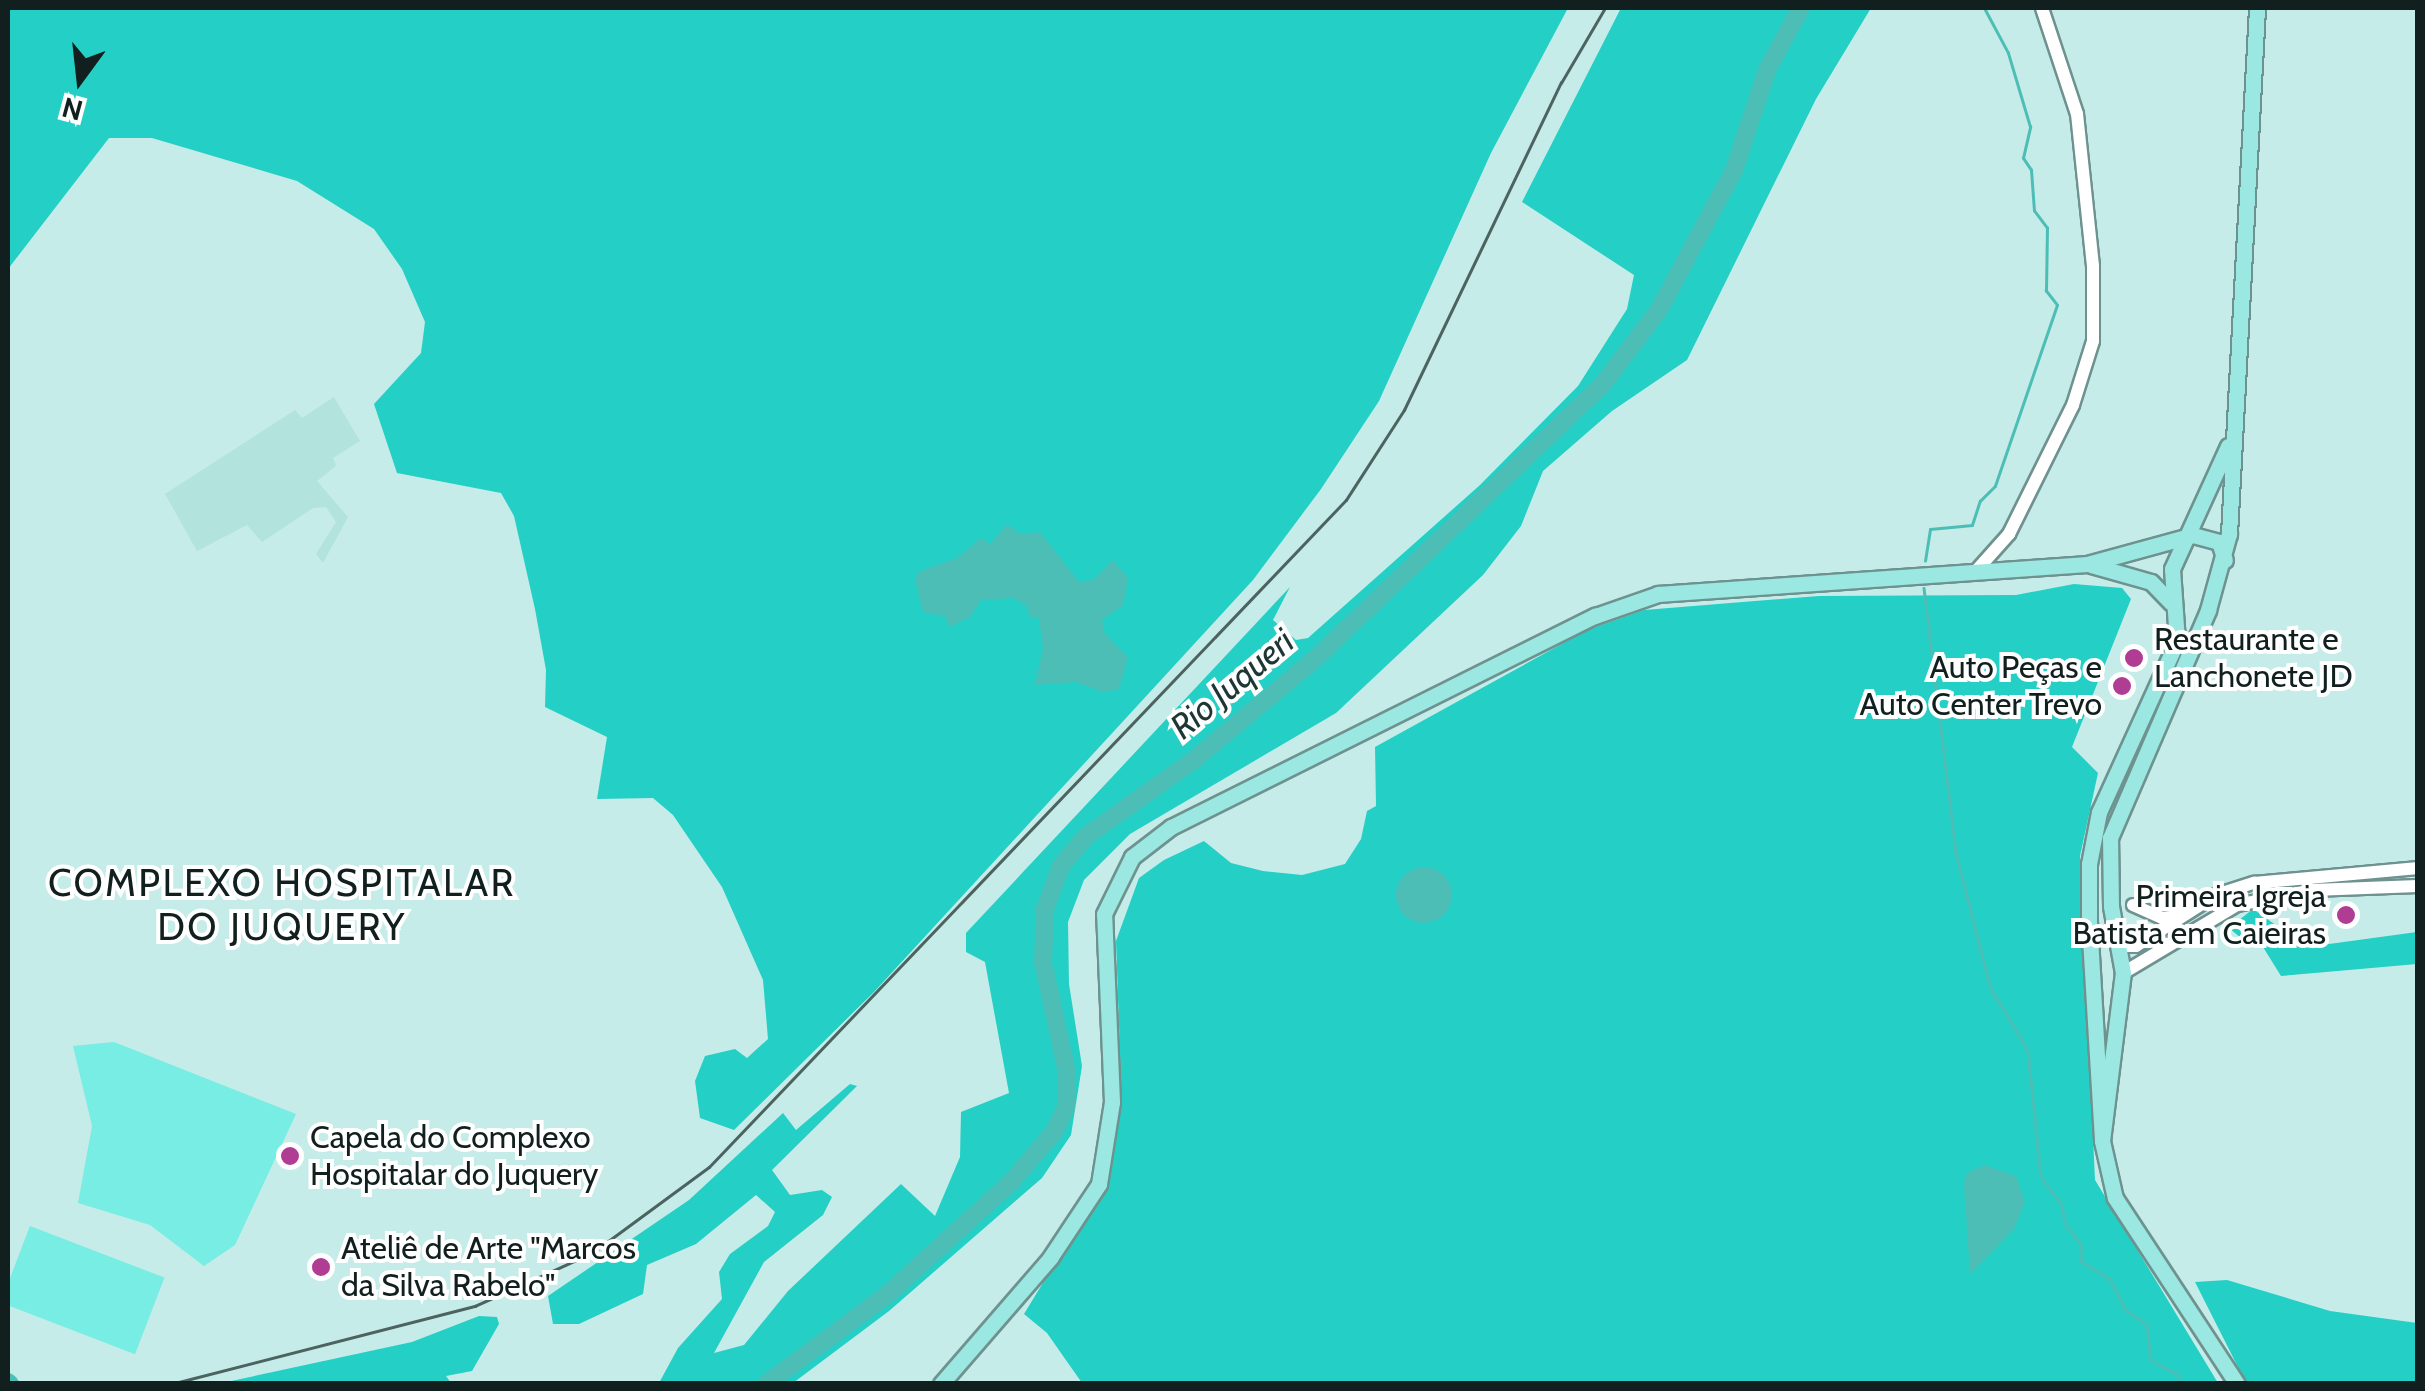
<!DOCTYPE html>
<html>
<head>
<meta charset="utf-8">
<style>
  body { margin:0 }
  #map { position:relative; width:2425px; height:1391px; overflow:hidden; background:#c5ece8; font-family:Cabin,sans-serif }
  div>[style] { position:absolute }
  .built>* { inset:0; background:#b2e3dd }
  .green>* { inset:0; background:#77ede3; transform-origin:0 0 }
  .forest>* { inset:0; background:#24cfc5 }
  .water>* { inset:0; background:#4cbeb6 }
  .round { border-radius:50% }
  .stream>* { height:2.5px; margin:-1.25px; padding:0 1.25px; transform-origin:1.25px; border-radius:1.25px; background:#4cbeb6 }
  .river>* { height:18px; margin:-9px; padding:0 9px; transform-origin:9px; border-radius:9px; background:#4cbeb6 }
  .roads { filter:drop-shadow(2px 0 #6e928f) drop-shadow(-2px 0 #6e928f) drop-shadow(0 2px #6e928f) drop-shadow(0 -2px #6e928f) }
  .minor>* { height:12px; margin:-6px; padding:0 6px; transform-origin:6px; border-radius:6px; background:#fff }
  .major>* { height:15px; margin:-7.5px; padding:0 7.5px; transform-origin:7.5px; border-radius:7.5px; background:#9be8e2 }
  .rail>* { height:2.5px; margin:-1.25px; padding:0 1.25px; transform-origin:1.25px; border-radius:1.25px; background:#4c6360 }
  .dots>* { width:28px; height:28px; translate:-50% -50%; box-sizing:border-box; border:5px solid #fff; border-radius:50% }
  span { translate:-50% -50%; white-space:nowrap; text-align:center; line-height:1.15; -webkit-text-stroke:8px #fff; paint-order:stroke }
  .poi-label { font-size:32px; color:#11201e }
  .left { translate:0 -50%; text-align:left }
  .right { translate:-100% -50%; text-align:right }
  .water-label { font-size:35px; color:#1e3735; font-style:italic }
  .quarter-label { font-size:38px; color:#11201e; letter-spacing:2.5px }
  .frame { position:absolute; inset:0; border:10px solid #11201e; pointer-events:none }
  .north { position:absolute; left:30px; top:30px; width:100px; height:100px; -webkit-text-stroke:8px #fff; paint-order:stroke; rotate:195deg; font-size:28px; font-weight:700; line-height:40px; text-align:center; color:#11201e }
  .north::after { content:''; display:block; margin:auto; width:35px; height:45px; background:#11201e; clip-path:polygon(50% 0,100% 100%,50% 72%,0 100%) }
</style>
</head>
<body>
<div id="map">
  <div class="built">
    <div style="clip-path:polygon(334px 397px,360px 441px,333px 458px,336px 466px,317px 481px,348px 517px,323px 563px,316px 554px,336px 522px,326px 507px,313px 508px,262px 542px,247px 525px,197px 551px,165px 494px,295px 410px,302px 418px)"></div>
  </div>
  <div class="green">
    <div style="clip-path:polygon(114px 1042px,296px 1114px,235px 1245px,204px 1266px,150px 1225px,78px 1203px,92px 1126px,73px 1046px)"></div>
    <div style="left:30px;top:1226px;width:144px;height:82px;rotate:21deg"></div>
  </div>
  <div class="forest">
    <div style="clip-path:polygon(8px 8px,1568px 8px,1491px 153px,1379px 401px,1321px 489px,1253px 580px,874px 992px,734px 1130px,700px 1118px,695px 1081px,705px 1056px,735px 1049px,747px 1058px,768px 1039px,763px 980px,722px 887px,673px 815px,653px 798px,597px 799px,607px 737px,545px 707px,546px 670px,535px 609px,514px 516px,501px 493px,397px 473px,374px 404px,421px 353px,425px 322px,402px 269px,374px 229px,297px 181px,152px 138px,109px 138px,8px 269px)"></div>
    <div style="clip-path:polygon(1621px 8px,1871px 8px,1816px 99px,1687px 360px,1612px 411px,1543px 471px,1521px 526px,1483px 575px,1336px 713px,1130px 834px,1084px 880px,1068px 922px,1069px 984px,1082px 1066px,1071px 1135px,1042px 1178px,889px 1311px,793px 1383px,659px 1383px,678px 1348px,722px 1299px,719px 1272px,730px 1254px,768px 1226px,775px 1212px,756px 1195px,696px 1244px,647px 1265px,643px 1294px,579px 1324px,553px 1324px,548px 1296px,689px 1200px,783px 1113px,796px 1130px,850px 1084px,857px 1086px,772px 1170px,790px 1195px,822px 1190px,832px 1197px,823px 1215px,764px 1262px,714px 1353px,744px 1345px,788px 1291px,901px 1184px,935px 1216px,960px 1157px,961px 1112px,1009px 1093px,985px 962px,966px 952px,966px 933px,1290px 587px,1273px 620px,1296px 640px,1308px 638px,1480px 485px,1578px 386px,1627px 309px,1634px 275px,1522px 202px)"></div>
    <div style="clip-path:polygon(2074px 584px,2122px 588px,2131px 599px,2072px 747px,2098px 773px,2080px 856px,2095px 1180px,2218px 1383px,1082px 1383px,1047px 1333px,1024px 1314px,1111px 1171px,1121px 1082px,1116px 941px,1139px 878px,1164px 860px,1204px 841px,1231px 863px,1263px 871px,1302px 875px,1345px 864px,1361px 839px,1367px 811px,1376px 806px,1375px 747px,1587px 630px,1644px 610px,1819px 596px,2016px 595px)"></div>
    <div style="clip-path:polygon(2253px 909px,2307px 947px,2417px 932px,2417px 964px,2281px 976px,2258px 939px,2241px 938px,2229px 928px)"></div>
    <div style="clip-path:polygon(2227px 1280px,2330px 1311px,2417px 1323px,2417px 1383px,2246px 1383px,2195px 1282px)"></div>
    <div style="clip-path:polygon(479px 1316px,497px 1317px,499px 1324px,472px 1371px,446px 1376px,451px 1383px,222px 1383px,412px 1342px)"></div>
  </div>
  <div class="water">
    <div style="clip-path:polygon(1007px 524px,1020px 534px,1040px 532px,1079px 582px,1093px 580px,1113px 560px,1128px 578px,1123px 605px,1102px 620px,1104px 632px,1128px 658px,1119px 689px,1103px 692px,1075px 682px,1035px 685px,1043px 648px,1039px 618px,1030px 618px,1027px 606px,1013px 598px,981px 600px,970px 617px,949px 627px,945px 616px,923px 612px,915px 579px,920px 571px,957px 558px,981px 538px,990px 544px)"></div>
    <div class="round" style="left:1396px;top:867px;width:56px;height:56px"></div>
    <div style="clip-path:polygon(1984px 1165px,2016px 1176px,2025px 1202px,2014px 1229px,1970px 1274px,1964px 1183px,1967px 1173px)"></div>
  </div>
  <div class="stream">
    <div style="left:1925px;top:561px;width:32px;rotate:-81deg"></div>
    <div style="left:1930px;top:529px;width:42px;rotate:-5.4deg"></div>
    <div style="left:1972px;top:525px;width:25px;rotate:-72deg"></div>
    <div style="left:1980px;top:501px;width:21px;rotate:-45deg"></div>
    <div style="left:1995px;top:486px;width:191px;rotate:-71.1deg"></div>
    <div style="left:2057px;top:305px;width:18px;rotate:-128deg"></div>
    <div style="left:2046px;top:291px;width:63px;rotate:-89.1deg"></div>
    <div style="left:2047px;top:228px;width:21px;rotate:-127deg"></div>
    <div style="left:2034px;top:211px;width:41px;rotate:-94.2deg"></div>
    <div style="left:2031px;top:170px;width:14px;rotate:-124deg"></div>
    <div style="left:2023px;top:158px;width:32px;rotate:-77deg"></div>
    <div style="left:2030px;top:127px;width:77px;rotate:-106.6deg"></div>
    <div style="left:2008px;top:53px;width:51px;rotate:-118.1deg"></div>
    <div style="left:1924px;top:588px;width:267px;rotate:83.1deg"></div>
    <div style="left:1956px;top:853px;width:140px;rotate:75.6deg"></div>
    <div style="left:1991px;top:989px;width:71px;rotate:58.8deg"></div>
    <div style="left:2028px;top:1050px;width:128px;rotate:84.2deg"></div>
    <div style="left:2041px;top:1177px;width:35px;rotate:53deg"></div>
    <div style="left:2062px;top:1205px;width:18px;rotate:81deg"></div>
    <div style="left:2065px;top:1223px;width:26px;rotate:53deg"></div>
    <div style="left:2081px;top:1244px;width:17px;rotate:90deg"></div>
    <div style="left:2081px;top:1261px;width:34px;rotate:32deg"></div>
    <div style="left:2110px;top:1279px;width:35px;rotate:63deg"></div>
    <div style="left:2126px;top:1310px;width:25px;rotate:34deg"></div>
    <div style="left:2147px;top:1324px;width:36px;rotate:84deg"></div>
    <div style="left:2151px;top:1360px;width:31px;rotate:29deg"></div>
    <div style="left:2178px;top:1375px;width:9px;rotate:72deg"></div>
  </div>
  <div class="river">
    <div style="left:8px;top:1382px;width:3px;rotate:45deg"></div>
    <div style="left:766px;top:1384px;width:152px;rotate:-36.4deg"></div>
    <div style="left:888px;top:1294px;width:168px;rotate:-42.3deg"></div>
    <div style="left:1012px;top:1181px;width:65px;rotate:-49.4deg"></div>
    <div style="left:1054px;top:1132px;width:28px;rotate:-64deg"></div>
    <div style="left:1066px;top:1107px;width:39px;rotate:-90deg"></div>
    <div style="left:1066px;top:1068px;width:108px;rotate:-102.2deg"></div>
    <div style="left:1043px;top:962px;width:53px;rotate:-87.8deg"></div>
    <div style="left:1045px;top:909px;width:46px;rotate:-69.6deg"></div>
    <div style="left:1061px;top:866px;width:38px;rotate:-50deg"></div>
    <div style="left:1085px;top:837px;width:135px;rotate:-35.3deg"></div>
    <div style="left:1195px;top:759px;width:155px;rotate:-39.8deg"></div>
    <div style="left:1314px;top:660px;width:400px;rotate:-43.7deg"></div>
    <div style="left:1603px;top:384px;width:95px;rotate:-53.1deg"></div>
    <div style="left:1660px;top:308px;width:157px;rotate:-61.8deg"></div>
    <div style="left:1734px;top:170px;width:108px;rotate:-71.6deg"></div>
    <div style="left:1768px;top:68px;width:68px;rotate:-61.2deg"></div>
  </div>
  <div class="roads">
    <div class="minor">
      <div style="left:1976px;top:571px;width:50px;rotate:-48.3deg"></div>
      <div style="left:2009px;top:534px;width:144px;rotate:-63.6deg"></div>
      <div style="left:2073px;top:405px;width:67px;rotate:-72.6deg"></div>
      <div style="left:2093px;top:341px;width:75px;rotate:-90deg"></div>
      <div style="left:2093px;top:266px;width:153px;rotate:-96deg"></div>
      <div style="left:2077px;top:114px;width:112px;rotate:-108.3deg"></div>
      <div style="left:2133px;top:905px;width:32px;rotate:24deg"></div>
      <div style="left:2162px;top:918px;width:17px;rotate:-7deg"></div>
      <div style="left:2118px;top:946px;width:18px"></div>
      <div style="left:2136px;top:946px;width:95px;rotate:-32.5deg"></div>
      <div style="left:2216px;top:895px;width:40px;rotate:-18deg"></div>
      <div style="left:2254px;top:883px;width:165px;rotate:-5.2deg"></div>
      <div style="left:2123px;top:973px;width:133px;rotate:-30.8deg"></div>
      <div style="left:2237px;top:905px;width:77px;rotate:-11.2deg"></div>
      <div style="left:2313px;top:890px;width:105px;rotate:-2.2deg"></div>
    </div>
    <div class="major">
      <div style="left:2228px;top:446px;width:135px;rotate:114.5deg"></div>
      <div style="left:2172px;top:569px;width:72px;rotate:86deg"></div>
      <div style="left:2177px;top:641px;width:188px;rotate:114.5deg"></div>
      <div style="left:2099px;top:812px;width:53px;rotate:100.9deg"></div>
      <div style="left:2089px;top:864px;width:57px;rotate:90deg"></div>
      <div style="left:2089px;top:921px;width:220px;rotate:86.6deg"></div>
      <div style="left:2102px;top:1141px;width:58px;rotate:77.2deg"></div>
      <div style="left:2115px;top:1198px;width:222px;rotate:56.7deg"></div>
      <div style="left:2091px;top:565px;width:62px;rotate:15.8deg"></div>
      <div style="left:2151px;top:582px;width:29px;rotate:46deg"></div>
      <div style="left:2102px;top:1141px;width:169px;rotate:-82.9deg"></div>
      <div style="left:2123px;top:973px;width:68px;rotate:-100.2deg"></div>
      <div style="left:2111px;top:906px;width:68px;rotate:-90.8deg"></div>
      <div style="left:2110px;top:838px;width:248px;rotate:-66.7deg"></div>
      <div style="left:2208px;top:610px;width:79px;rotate:-74.6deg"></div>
      <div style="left:2229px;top:534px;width:527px;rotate:-86.95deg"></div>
      <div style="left:941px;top:1384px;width:167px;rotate:-49.1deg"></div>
      <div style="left:1050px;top:1258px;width:89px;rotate:-56.5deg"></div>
      <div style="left:1099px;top:1184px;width:83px;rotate:-81deg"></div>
      <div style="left:1112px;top:1102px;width:188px;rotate:-92.4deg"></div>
      <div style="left:1104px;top:914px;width:64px;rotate:-63.8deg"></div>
      <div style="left:1132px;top:857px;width:49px;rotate:-37.6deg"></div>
      <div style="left:1171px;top:827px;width:474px;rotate:-26.5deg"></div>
      <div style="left:1595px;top:616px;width:67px;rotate:-19.2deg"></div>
      <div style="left:1658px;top:594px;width:430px;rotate:-4deg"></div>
      <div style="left:2087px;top:564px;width:110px;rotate:-15.3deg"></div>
      <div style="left:2193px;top:535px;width:27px;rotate:15deg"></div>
      <div style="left:2219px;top:542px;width:19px;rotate:72deg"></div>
    </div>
  </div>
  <div class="rail">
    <div style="left:171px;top:1384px;width:314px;rotate:-14.4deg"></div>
    <div style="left:475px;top:1306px;width:128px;rotate:-24.4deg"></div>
    <div style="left:592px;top:1253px;width:145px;rotate:-36.3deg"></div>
    <div style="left:709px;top:1167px;width:922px;rotate:-46.32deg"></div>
    <div style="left:1346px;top:500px;width:107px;rotate:-57.2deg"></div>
    <div style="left:1404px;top:410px;width:363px;rotate:-64.4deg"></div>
    <div style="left:1561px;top:83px;width:87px;rotate:-59.6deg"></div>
  </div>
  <div class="dots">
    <div style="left:2134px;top:658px;background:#b03c94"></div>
    <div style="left:2122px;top:686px;background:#b03c94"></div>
    <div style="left:2346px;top:915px;background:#b03c94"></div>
    <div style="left:290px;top:1156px;background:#b03c94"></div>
    <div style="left:321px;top:1267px;background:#b03c94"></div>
  </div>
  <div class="poi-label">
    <span class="left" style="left:2154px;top:658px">Restaurante e<br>Lanchonete JD</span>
    <span class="right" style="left:2102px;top:686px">Auto Peças e<br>Auto Center Trevo</span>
    <span class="right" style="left:2326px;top:915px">Primeira Igreja<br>Batista em Caieiras</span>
    <span class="left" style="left:310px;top:1156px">Capela do Complexo<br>Hospitalar do Juquery</span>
    <span class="left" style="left:341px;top:1267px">Ateliê de Arte "Marcos<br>da Silva Rabelo"</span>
  </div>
  <div class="water-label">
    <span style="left:1232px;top:684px;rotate:-40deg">Rio Juqueri</span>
  </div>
  <div class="quarter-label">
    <span style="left:282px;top:905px">COMPLEXO HOSPITALAR<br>DO JUQUERY</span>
  </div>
  <div class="frame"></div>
  <div class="north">N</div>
</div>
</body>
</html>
